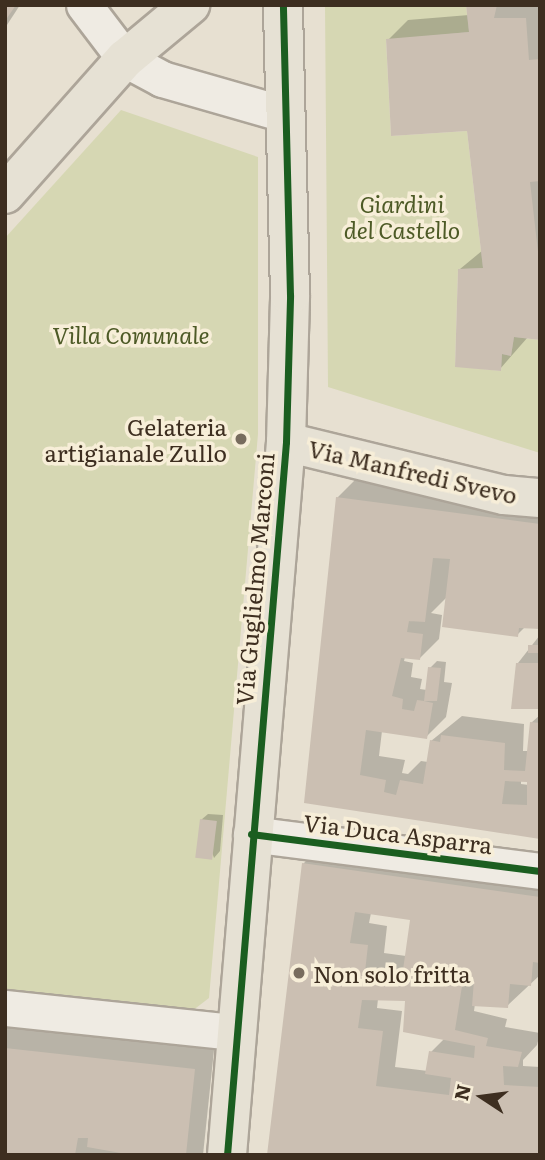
<!DOCTYPE html>
<html>
<head>
<meta charset="utf-8">
<style>
  body { margin:0 }
  #map { position:relative; width:545px; height:1160px; overflow:hidden; background:#e7e0d1; font-family:Literata,serif }
  div>[style] { position:absolute }
  .green>* { inset:0; background:#d6d7b3 }
  .shadow>* { inset:0; background:#0003 }
  .building>* { inset:0; background:#cbbfb2; transform-origin:0 0 }
  .roads { filter:drop-shadow(2px 0 #ada599) drop-shadow(-2px 0 #ada599) drop-shadow(0 2px #ada599) drop-shadow(0 -2px #ada599) }
  .minor>* { height:35px; margin:-17.5px; padding:0 17.5px; transform-origin:17.5px; border-radius:17.5px; background:#efebe3 }
  .major>* { height:38px; margin:-19px; padding:0 19px; transform-origin:19px; border-radius:19px; background:#e6e1d4 }
  .cycleway>* { height:7px; margin:-3.5px; padding:0 3.5px; transform-origin:3.5px; border-radius:3.5px; background:#1b5e20 }
  .dots>* { width:19px; height:19px; translate:-50% -50%; box-sizing:border-box; border:4px solid #f7eed8; border-radius:50% }
  span { translate:-50% -50%; white-space:nowrap; text-align:center; line-height:1.15; -webkit-text-stroke:7px #f7eed8; paint-order:stroke }
  .park-label { font-size:23px; color:#4d5a26; font-style:italic }
  .poi-label { font-size:23px; color:#3d2e20 }
  .right { translate:-100% -50%; text-align:right }
  .left { translate:0 -50%; text-align:left }
  .street-label { font-size:23px; color:#3d2e20 }
  .frame { position:absolute; inset:0; border:7px solid #3d2e20; pointer-events:none }
  .north { position:absolute; left:447px; top:1062px; width:70px; height:70px; -webkit-text-stroke:5px #f7eed8; paint-order:stroke; rotate:283deg; font-size:19px; font-weight:700; line-height:28px; text-align:center; color:#3d2e20 }
  .north::after { content:''; display:block; margin:auto; width:24px; height:32px; background:#3d2e20; clip-path:polygon(50% 0,100% 100%,50% 72%,0 100%) }
</style>
</head>
<body>
<div id="map">
  <div class="green">
    <div style="clip-path:polygon(325px 5px,466px 5px,469px 32px,386px 40px,391px 136px,467px 131px,483px 268px,458px 269px,455px 366px,501px 371px,502px 354px,511px 356px,514px 337px,540px 340px,540px 453px,328px 387px)"></div>
    <div style="clip-path:polygon(121px 110px,258px 157px,258px 434px,209px 998px,192px 1011px,5px 989px,5px 238px)"></div>
  </div>
  <div class="shadow">
    <div style="clip-path:polygon(5px 5px,20px 5px,5px 28px)"></div>
    <div style="clip-path:polygon(468px 5px,540px 5px,540px 338px,528px 337px,500px 369px,460px 269px,483px 250px,469px 129px,388px 40px,408px 20px,469px 15px)"></div>
    <div style="clip-path:polygon(evenodd,357px 478px,540px 502px,540px 627px,525px 627px,517px 635px,447px 597px,431px 613px,442px 615px,439px 639px,419px 659px,405px 657px,404px 661px,413px 663px,411px 677px,422px 679px,420px 689px,427px 690px,430px 668px,437px 661px,446px 662px,444px 682px,452px 683px,446px 717px,426px 737px,382px 731px,379px 756px,405px 760px,402px 773px,408px 774px,421px 761px,428px 762px,431px 741px,462px 716px,524px 724px,523px 751px,529px 751px,531px 723px,540px 715px,540px 837px,306px 801px,337px 498px,357px 478px,521px 780px,529px 781px,529px 785px,521px 784px,521px 780px)"></div>
    <div style="clip-path:polygon(540px 635px,540px 707px,518px 663px)"></div>
    <div style="clip-path:polygon(208px 814px,223px 815px,220px 851px,214px 858px,201px 820px)"></div>
    <div style="clip-path:polygon(evenodd,323px 844px,540px 875px,540px 975px,507px 1006px,475px 1004px,474px 1011px,507px 1019px,505px 1027px,540px 1033px,537px 1045px,523px 1060px,523px 1066px,540px 1067px,540px 1155px,269px 1155px,303px 864px,323px 844px,371px 913px,412px 918px,406px 956px,384px 953px,387px 926px,369px 923px,371px 913px,323px 844px,378px 999px,407px 1000px,445px 1038px,431px 1052px,428px 1071px,395px 1067px,402px 1011px,377px 1008px,378px 999px)"></div>
    <div style="clip-path:polygon(5px 1026px,214px 1050px,203px 1155px,5px 1155px)"></div>
  </div>
  <div class="building">
    <div style="clip-path:polygon(5px 5px,16px 5px,5px 21px)"></div>
    <div style="clip-path:polygon(466px 5px,497px 5px,494px 18px,526px 18px,529px 60px,540px 59px,540px 181px,530px 182px,540px 269px,540px 340px,514px 337px,511px 356px,502px 354px,501px 371px,455px 367px,458px 269px,483px 268px,467px 131px,391px 136px,386px 39px,469px 32px)"></div>
    <div style="clip-path:polygon(evenodd,336px 497px,540px 524px,540px 629px,519px 628px,518px 637px,442px 627px,450px 559px,433px 558px,425px 622px,409px 621px,407px 632px,423px 634px,420px 660px,401px 658px,392px 696px,403px 699px,402px 709px,414px 711px,417px 700px,424px 701px,428px 667px,441px 668px,437px 701px,424px 701px,433px 703px,427px 739px,366px 730px,360px 775px,386px 780px,384px 792px,396px 795px,400px 780px,423px 784px,430px 740px,440px 742px,441px 735px,505px 743px,504px 770px,525px 771px,530px 722px,540px 723px,540px 839px,304px 803px,336px 497px,505px 781px,527px 782px,527px 805px,502px 804px,505px 781px)"></div>
    <div style="left:528px;top:645px;width:12px;height:8px"></div>
    <div style="clip-path:polygon(516px 663px,540px 663px,540px 709px,511px 709px)"></div>
    <div style="left:200px;top:819px;width:17px;height:39px;rotate:7deg"></div>
    <div style="clip-path:polygon(evenodd,302px 863px,540px 897px,540px 963px,533px 962px,531px 986px,510px 984px,508px 1008px,472px 1006px,474px 980px,463px 980px,455px 1030px,488px 1038px,486px 1046px,522px 1052px,518px 1067px,503px 1066px,504px 1085px,540px 1087px,540px 1155px,267px 1155px,302px 863px,355px 912px,410px 920px,402px 977px,365px 972px,368px 945px,350px 943px,355px 912px,302px 863px,362px 1000px,405px 1001px,403px 1032px,475px 1046px,474px 1058px,429px 1051px,425px 1074px,451px 1078px,449px 1095px,376px 1086px,383px 1031px,358px 1028px,362px 1000px)"></div>
    <div style="clip-path:polygon(5px 1048px,195px 1069px,186px 1155px,132px 1155px,87px 1147px,88px 1138px,78px 1138px,75px 1155px,5px 1155px)"></div>
  </div>
  <div class="roads">
    <div class="minor">
      <div style="left:84px;top:5px;width:68px;rotate:52.8deg"></div>
      <div style="left:125px;top:59px;width:42px;rotate:28.4deg"></div>
      <div style="left:162px;top:79px;width:127px;rotate:16deg"></div>
      <div style="left:251px;top:834px;width:291px;rotate:7.3deg"></div>
      <div style="left:5px;top:1008px;width:230px;rotate:6deg"></div>
    </div>
    <div class="major">
      <div style="left:5px;top:194px;width:181px;rotate:-48.4deg"></div>
      <div style="left:125px;top:59px;width:85px;rotate:-39.7deg"></div>
      <div style="left:286px;top:442px;width:224px;rotate:13.7deg"></div>
      <div style="left:504px;top:495px;width:36px;rotate:5deg"></div>
      <div style="left:227px;top:1155px;width:715px;rotate:-85.27deg"></div>
      <div style="left:286px;top:442px;width:147px;rotate:-88.4deg"></div>
      <div style="left:290px;top:295px;width:290px;rotate:-91.4deg"></div>
    </div>
  </div>
  <div class="cycleway">
    <div style="left:251px;top:834px;width:291px;rotate:7.3deg"></div>
    <div style="left:227px;top:1155px;width:715px;rotate:-85.27deg"></div>
    <div style="left:286px;top:442px;width:147px;rotate:-88.4deg"></div>
    <div style="left:290px;top:295px;width:290px;rotate:-91.4deg"></div>
  </div>
  <div class="dots">
    <div style="left:241px;top:439px;background:#786c5e"></div>
    <div style="left:299px;top:973px;background:#786c5e"></div>
  </div>
  <div class="park-label">
    <span style="left:402px;top:216px">Giardini<br>del Castello</span>
    <span style="left:131px;top:334px">Villa Comunale</span>
  </div>
  <div class="poi-label">
    <span class="right" style="left:227px;top:439px">Gelateria<br>artigianale Zullo</span>
    <span class="left" style="left:313px;top:973px">Non solo fritta</span>
  </div>
  <div class="street-label">
    <span style="left:413px;top:471px;rotate:13deg">Via Manfredi Svevo</span>
    <span style="left:254px;top:579px;rotate:-85deg">Via Guglielmo Marconi</span>
    <span style="left:398px;top:833px;rotate:7deg">Via Duca Asparra</span>
  </div>
  <div class="frame"></div>
  <div class="north">N</div>
</div>
</body>
</html>
